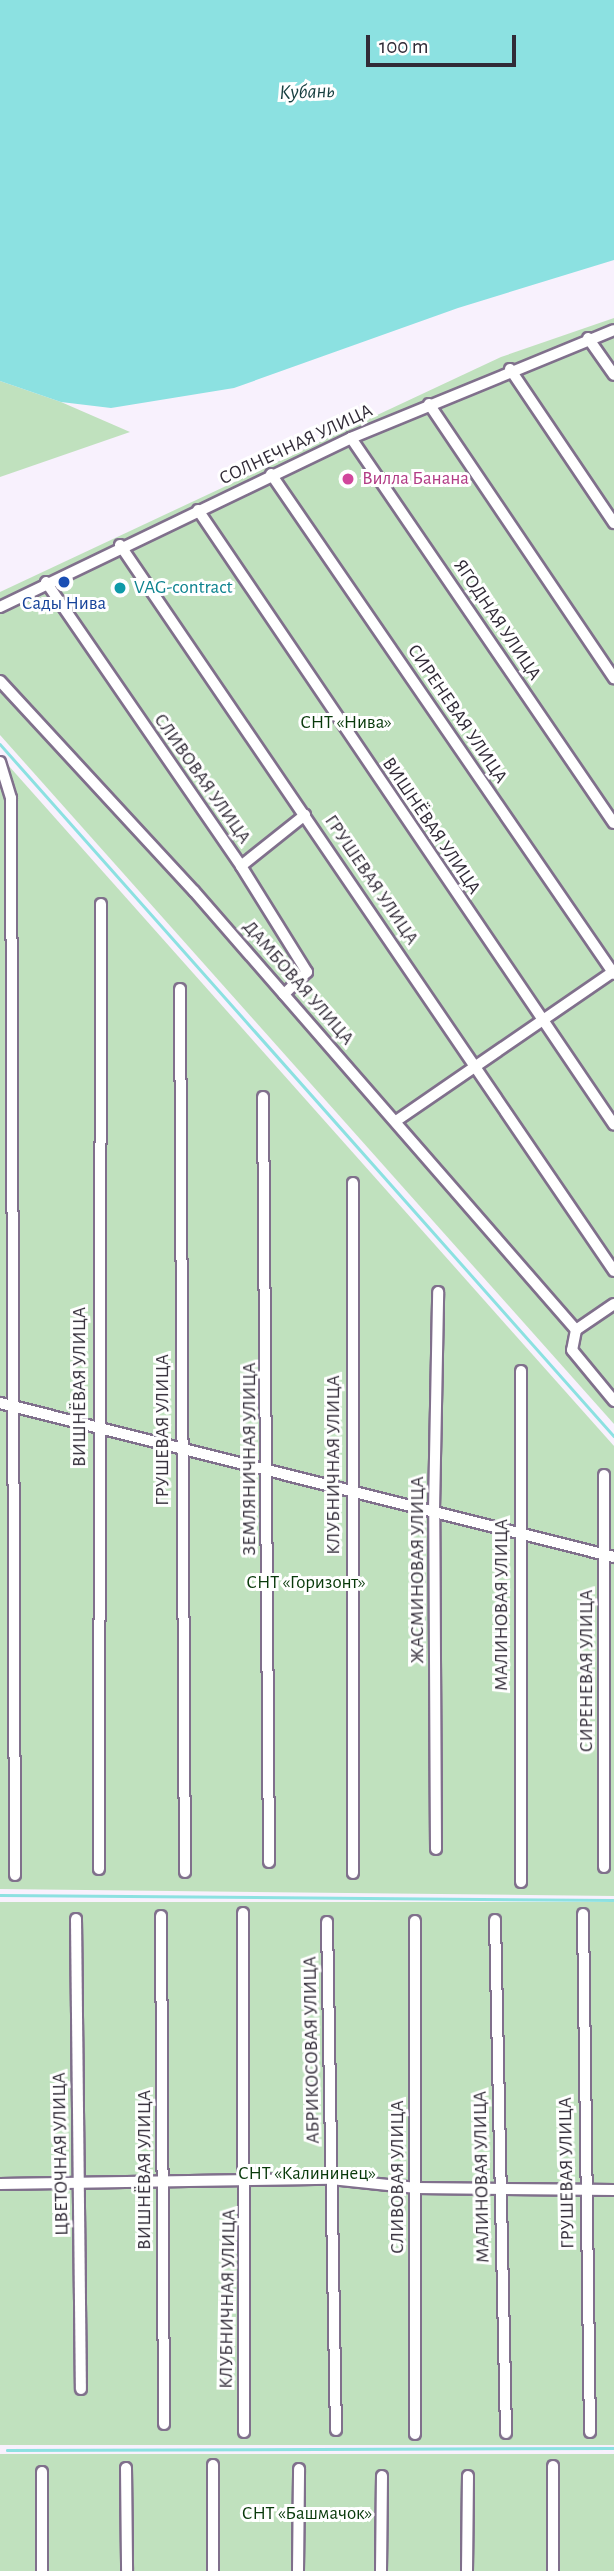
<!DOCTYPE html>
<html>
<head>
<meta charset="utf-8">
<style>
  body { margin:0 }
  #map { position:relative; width:614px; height:2571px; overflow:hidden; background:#f8f1fd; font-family:"Alegreya Sans",sans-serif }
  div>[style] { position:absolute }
  .green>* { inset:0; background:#c0e1be; transform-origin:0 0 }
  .water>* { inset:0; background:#8ce1e1 }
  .stream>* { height:2.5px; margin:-1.25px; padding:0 1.25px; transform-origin:1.25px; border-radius:1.25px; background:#8ce1e1 }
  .roads { filter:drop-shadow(2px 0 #80708c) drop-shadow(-2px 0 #80708c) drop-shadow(0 2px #80708c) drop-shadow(0 -2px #80708c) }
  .minor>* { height:10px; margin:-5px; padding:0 5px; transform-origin:5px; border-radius:5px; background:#fff }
  .dots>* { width:19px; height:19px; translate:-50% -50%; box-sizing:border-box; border:4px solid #fff; border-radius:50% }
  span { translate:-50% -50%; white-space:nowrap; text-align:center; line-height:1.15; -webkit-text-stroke:6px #fff; paint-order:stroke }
  .street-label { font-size:19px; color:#312b37 }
  .hotel-label { font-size:19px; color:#b23c85 }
  .left { translate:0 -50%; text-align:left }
  .culture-label { font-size:19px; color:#0d838f }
  .transit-label { font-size:19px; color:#164399 }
  .park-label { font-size:19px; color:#08390a }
  .water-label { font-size:21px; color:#184041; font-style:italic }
  .scale { position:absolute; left:366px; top:35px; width:150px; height:32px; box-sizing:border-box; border:4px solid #312b37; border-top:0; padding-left:9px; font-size:21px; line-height:24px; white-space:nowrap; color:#312b37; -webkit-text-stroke:5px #fff; paint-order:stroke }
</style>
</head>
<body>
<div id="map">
  <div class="green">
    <div style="clip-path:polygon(614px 318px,614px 1424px,0 735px,0 592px,501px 357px)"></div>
    <div style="clip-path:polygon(0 381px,61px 402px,130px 432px,0 477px)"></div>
    <div style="clip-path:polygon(0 756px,614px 1446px,614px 1896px,0 1889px)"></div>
    <div style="left:0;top:1902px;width:614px;height:543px"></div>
    <div style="left:614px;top:2454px;width:117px;height:614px;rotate:90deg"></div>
  </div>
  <div class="water">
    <div style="clip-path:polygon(0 0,614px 0,614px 260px,458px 308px,234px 388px,111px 408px,61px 402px,0 381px)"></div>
  </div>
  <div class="stream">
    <div style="left:0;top:744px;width:925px;rotate:48.42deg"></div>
    <div style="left:0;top:1895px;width:614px;rotate:0.47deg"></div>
    <div style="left:7px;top:2450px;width:607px;rotate:-0.19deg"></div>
  </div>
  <div class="roads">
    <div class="minor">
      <div style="left:588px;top:338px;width:45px;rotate:54.9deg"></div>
      <div style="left:510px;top:369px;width:186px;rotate:56deg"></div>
      <div style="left:429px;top:404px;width:331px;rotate:56deg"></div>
      <div style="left:351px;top:438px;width:466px;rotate:55.7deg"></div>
      <div style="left:271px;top:474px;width:606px;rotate:55.55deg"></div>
      <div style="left:198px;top:510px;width:742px;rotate:55.92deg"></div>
      <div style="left:120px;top:545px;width:878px;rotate:55.77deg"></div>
      <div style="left:46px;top:582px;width:345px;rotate:55.5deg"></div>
      <div style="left:241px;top:866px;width:125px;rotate:58.1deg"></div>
      <div style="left:307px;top:972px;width:32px;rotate:136deg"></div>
      <div style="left:0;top:607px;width:390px;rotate:-25.7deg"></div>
      <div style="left:351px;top:438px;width:284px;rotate:-22.3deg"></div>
      <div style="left:0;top:681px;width:286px;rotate:47.3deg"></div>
      <div style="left:194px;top:891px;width:582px;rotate:48.97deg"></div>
      <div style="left:0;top:762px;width:38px;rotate:73deg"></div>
      <div style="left:11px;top:798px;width:1077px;rotate:89.79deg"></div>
      <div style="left:241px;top:866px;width:82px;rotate:-38.6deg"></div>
      <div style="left:180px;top:989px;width:883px;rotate:89.68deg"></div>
      <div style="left:263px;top:1097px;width:765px;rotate:89.55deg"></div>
      <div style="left:396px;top:1121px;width:265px;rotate:-34.5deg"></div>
      <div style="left:614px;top:1304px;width:46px;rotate:145.6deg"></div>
      <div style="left:576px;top:1330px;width:20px;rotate:101deg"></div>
      <div style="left:572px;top:1350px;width:66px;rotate:50.5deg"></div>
      <div style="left:521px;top:1371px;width:511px;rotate:90deg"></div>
      <div style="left:0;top:1403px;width:633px;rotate:14.08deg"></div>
      <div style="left:604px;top:1475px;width:392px;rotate:90deg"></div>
      <div style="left:436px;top:1849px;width:339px;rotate:-90.3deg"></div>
      <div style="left:434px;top:1510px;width:218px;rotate:-88.9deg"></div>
      <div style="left:99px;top:1869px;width:965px;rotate:-89.88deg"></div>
      <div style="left:353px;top:1873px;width:690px;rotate:-90deg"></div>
      <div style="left:243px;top:1913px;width:519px;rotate:89.89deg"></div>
      <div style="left:583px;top:1914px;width:518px;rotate:89.23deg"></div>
      <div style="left:161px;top:1916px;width:508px;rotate:89.66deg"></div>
      <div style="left:76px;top:1919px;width:470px;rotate:89.4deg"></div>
      <div style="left:495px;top:1920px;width:513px;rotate:88.77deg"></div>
      <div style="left:327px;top:1922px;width:508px;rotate:88.99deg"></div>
      <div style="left:0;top:2184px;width:331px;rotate:-0.9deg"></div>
      <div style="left:331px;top:2179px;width:86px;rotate:6deg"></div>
      <div style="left:417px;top:2188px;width:197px;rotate:0.6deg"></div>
      <div style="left:415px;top:2434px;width:513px;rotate:-90deg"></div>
      <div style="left:553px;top:2466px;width:105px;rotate:90deg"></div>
      <div style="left:126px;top:2468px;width:103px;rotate:89.4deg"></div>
      <div style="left:42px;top:2571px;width:99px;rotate:-90deg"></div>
      <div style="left:213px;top:2571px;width:106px;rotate:-90deg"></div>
      <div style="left:298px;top:2571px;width:102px;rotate:-89.4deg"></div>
      <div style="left:381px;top:2571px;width:95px;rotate:-89.4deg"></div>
      <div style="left:467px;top:2571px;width:95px;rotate:-89.4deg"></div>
    </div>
  </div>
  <div class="dots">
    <div style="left:348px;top:479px;background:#d1479c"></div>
    <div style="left:64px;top:582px;background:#1a4fb4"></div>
    <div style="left:120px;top:588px;background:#0f9aa8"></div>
  </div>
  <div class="street-label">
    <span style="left:296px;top:445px;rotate:-25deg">СОЛНЕЧНАЯ УЛИЦА</span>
    <span style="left:497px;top:620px;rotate:56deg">ЯГОДНАЯ УЛИЦА</span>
    <span style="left:457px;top:714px;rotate:56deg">СИРЕНЕВАЯ УЛИЦА</span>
    <span style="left:202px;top:779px;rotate:55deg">СЛИВОВАЯ УЛИЦА</span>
    <span style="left:431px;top:826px;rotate:56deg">ВИШНЁВАЯ УЛИЦА</span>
    <span style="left:371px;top:880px;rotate:56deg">ГРУШЕВАЯ УЛИЦА</span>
    <span style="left:298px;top:983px;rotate:49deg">ДАМБОВАЯ УЛИЦА</span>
    <span style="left:80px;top:1387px;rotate:-90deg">ВИШНЁВАЯ УЛИЦА</span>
    <span style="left:163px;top:1430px;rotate:-90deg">ГРУШЕВАЯ УЛИЦА</span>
    <span style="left:250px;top:1459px;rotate:-90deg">ЗЕМЛЯНИЧНАЯ УЛИЦА</span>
    <span style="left:334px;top:1465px;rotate:-90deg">КЛУБНИЧНАЯ УЛИЦА</span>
    <span style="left:418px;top:1570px;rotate:-90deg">ЖАСМИНОВАЯ УЛИЦА</span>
    <span style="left:502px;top:1605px;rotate:-90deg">МАЛИНОВАЯ УЛИЦА</span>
    <span style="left:587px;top:1671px;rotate:-90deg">СИРЕНЕВАЯ УЛИЦА</span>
    <span style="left:312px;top:2050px;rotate:-91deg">АБРИКОСОВАЯ УЛИЦА</span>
    <span style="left:61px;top:2154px;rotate:-91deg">ЦВЕТОЧНАЯ УЛИЦА</span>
    <span style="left:145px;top:2170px;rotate:-90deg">ВИШНЁВАЯ УЛИЦА</span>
    <span style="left:567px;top:2173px;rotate:-91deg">ГРУШЕВАЯ УЛИЦА</span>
    <span style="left:398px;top:2177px;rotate:-90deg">СЛИВОВАЯ УЛИЦА</span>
    <span style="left:482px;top:2177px;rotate:-91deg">МАЛИНОВАЯ УЛИЦА</span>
    <span style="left:228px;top:2299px;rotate:-89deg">КЛУБНИЧНАЯ УЛИЦА</span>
  </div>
  <div class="hotel-label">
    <span class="left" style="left:362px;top:479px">Вилла Банана</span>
  </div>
  <div class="culture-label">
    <span class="left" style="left:134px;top:588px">VAG-contract</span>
  </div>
  <div class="transit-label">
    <span style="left:64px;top:604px">Сады Нива</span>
  </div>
  <div class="park-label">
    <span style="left:346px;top:723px">СНТ «Нива»</span>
    <span style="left:306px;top:1583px">СНТ «Горизонт»</span>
    <span style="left:307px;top:2174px">СНТ «Калининец»</span>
    <span style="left:307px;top:2514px">СНТ «Башмачок»</span>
  </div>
  <div class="water-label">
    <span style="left:307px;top:92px;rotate:-2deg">Кубань</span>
  </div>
  <div class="scale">100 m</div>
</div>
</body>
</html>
